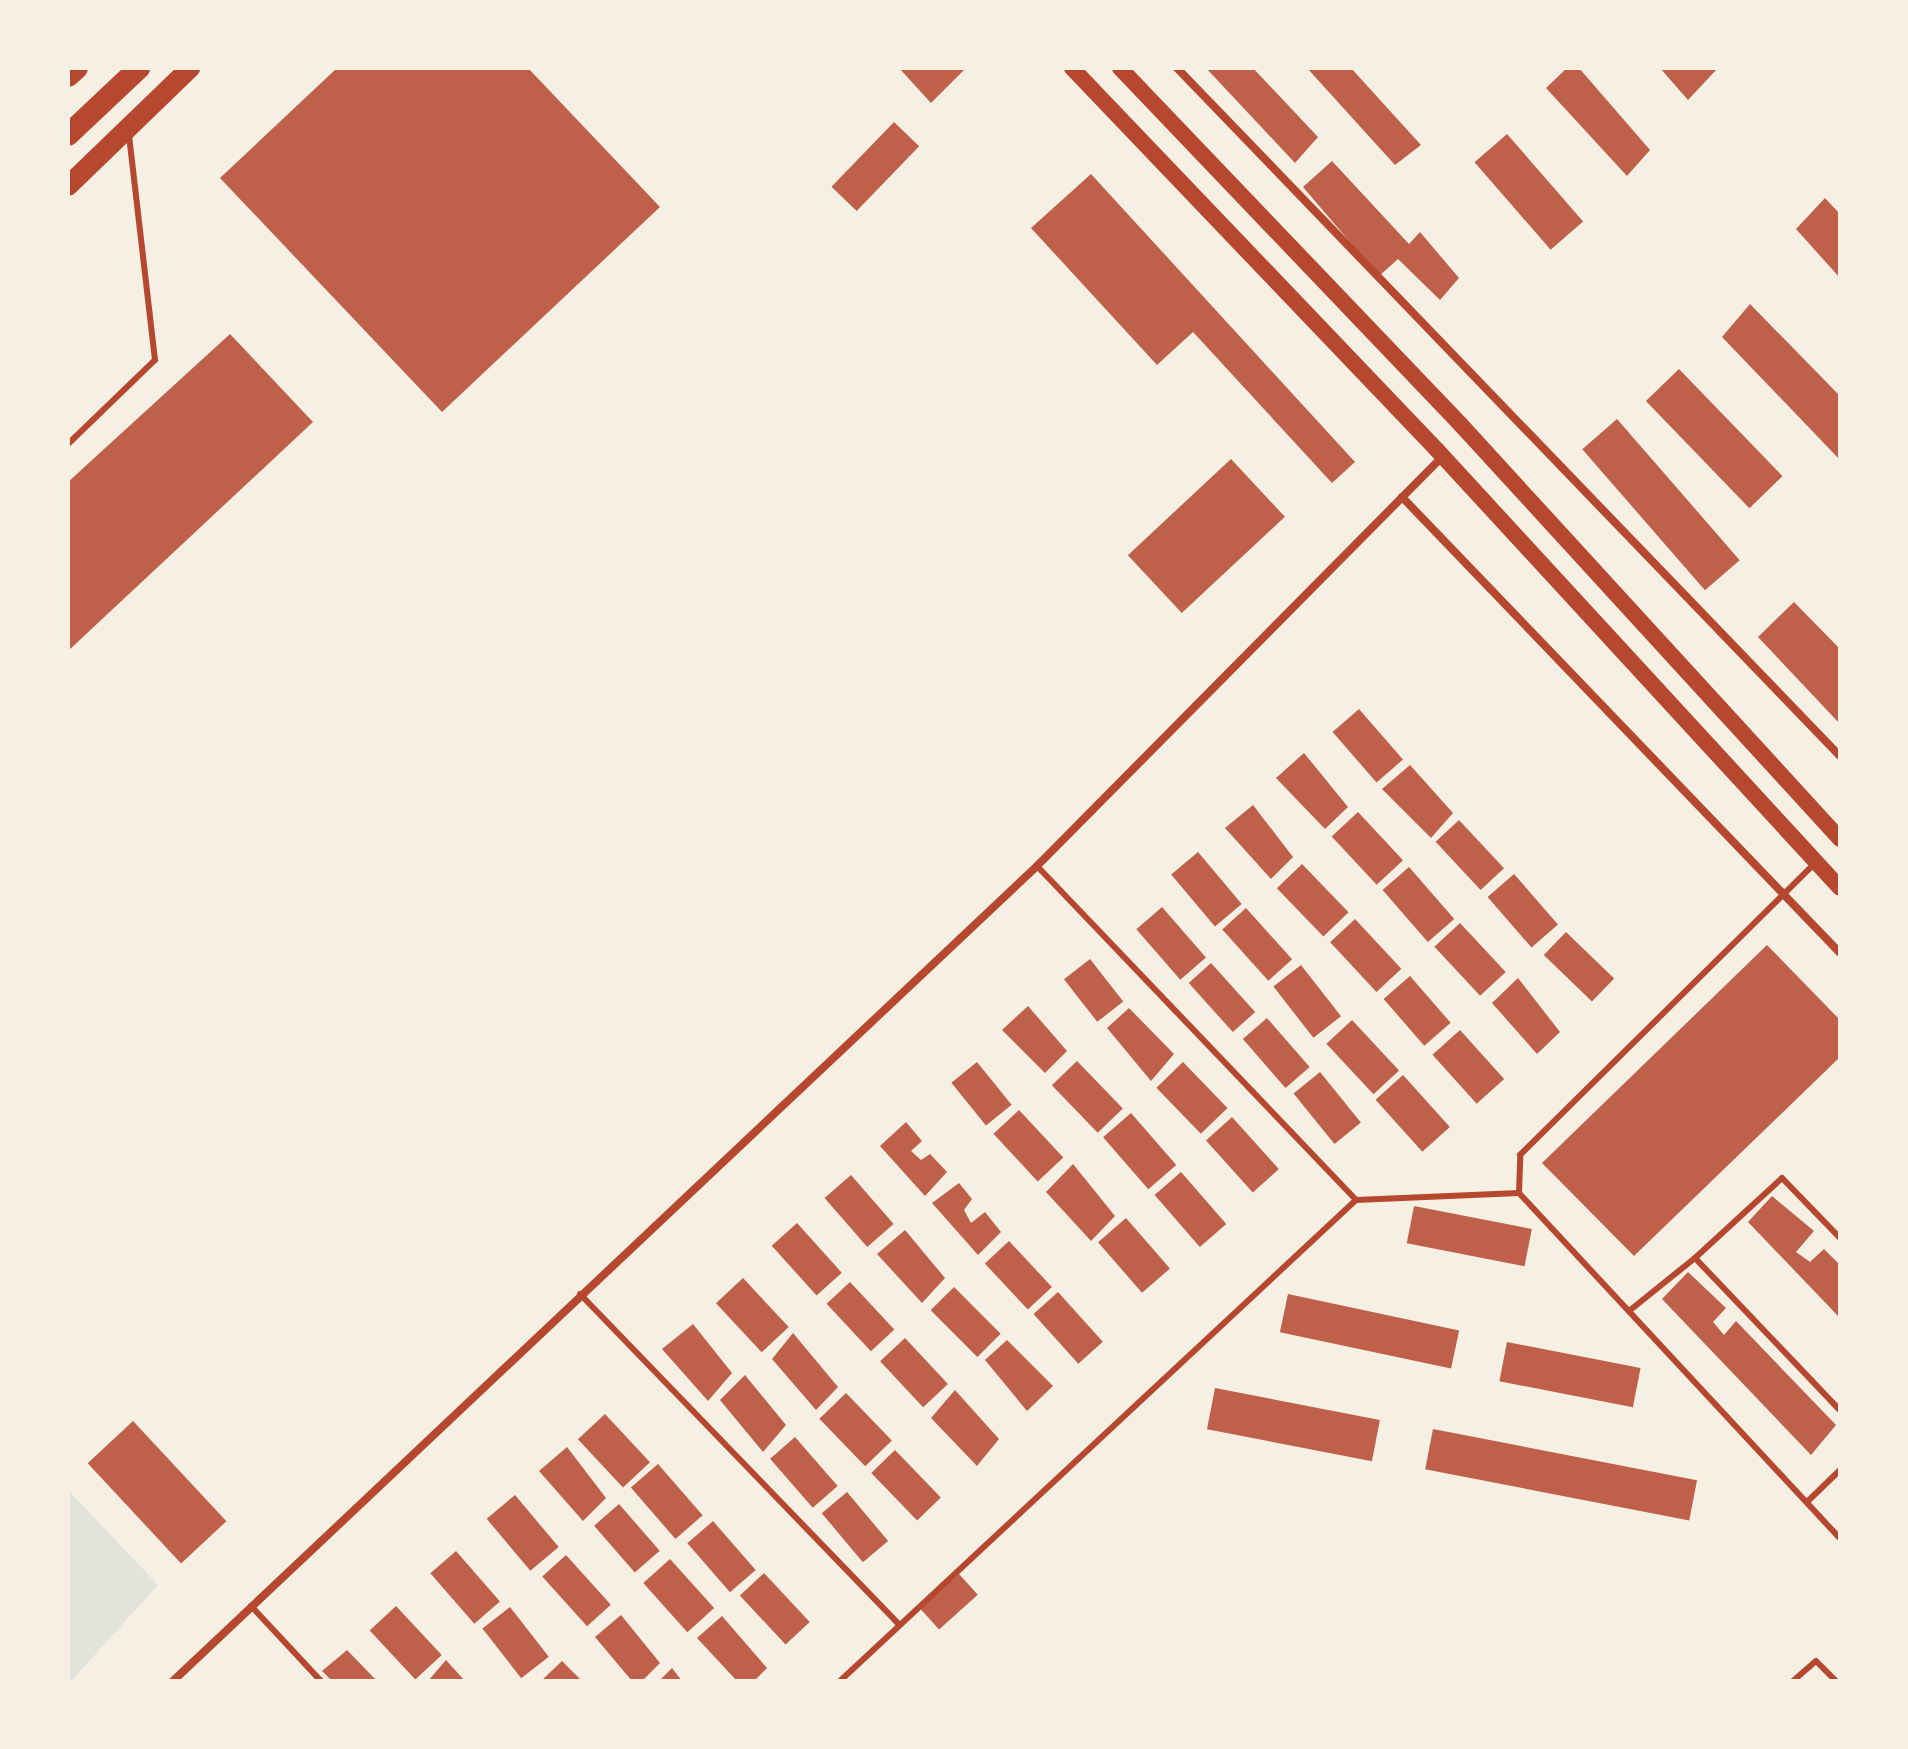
<!DOCTYPE html>
<html>
<head>
<meta charset="utf-8">
<style>
  body { margin:0 }
  #map { position:relative; width:1908px; height:1749px; overflow:hidden; background:#f6efe4; font-family:"Public Sans",sans-serif }
  div>[style] { position:absolute }
  .green>* { inset:0; background:#e2e4dc }
  .building>* { inset:0; background:#bf614a; transform-origin:0 0 }
  .service>* { height:6px; margin:-3px; padding:0 3px; transform-origin:3px; border-radius:3px; background:#b5482f }
  .minor>* { height:8px; margin:-4px; padding:0 4px; transform-origin:4px; border-radius:4px; background:#b5482f }
  .secondary>* { height:16px; margin:-8px; padding:0 8px; transform-origin:8px; border-radius:8px; background:#b5482f }
  .primary>* { height:20px; margin:-10px; padding:0 10px; transform-origin:10px; border-radius:10px; background:#b5482f }
  .trunk>* { height:22px; margin:-11px; padding:0 11px; transform-origin:11px; border-radius:11px; background:#b5482f }
  span { translate:-50% -50%; white-space:nowrap; text-align:center; line-height:1.15; -webkit-text-stroke:8px #f6efe4; paint-order:stroke }
  .frame { position:absolute; inset:0; border:70px solid #f6efe4; pointer-events:none }
</style>
</head>
<body>
<div id="map">
  <div class="green">
    <div style="clip-path:polygon(68px 1490px,158px 1585px,71px 1681px,68px 1681px)"></div>
  </div>
  <div class="building">
    <div style="clip-path:polygon(337px 68px,528px 68px,660px 207px,442px 412px,220px 178px)"></div>
    <div style="clip-path:polygon(899px 68px,966px 68px,931px 103px)"></div>
    <div style="clip-path:polygon(1206px 68px,1253px 68px,1318px 137px,1295px 163px)"></div>
    <div style="clip-path:polygon(1307px 68px,1351px 68px,1421px 145px,1395px 165px)"></div>
    <div style="clip-path:polygon(1567px 68px,1579px 68px,1650px 150px,1627px 176px,1546px 88px)"></div>
    <div style="clip-path:polygon(1660px 68px,1718px 68px,1688px 100px)"></div>
    <div style="left:894px;top:122px;width:35px;height:90px;rotate:44deg"></div>
    <div style="left:1507px;top:134px;width:116px;height:43px;rotate:49deg"></div>
    <div style="clip-path:polygon(1332px 161px,1409px 244px,1420px 232px,1459px 278px,1440px 300px,1398px 259px,1379px 276px,1303px 187px)"></div>
    <div style="clip-path:polygon(1091px 174px,1355px 462px,1332px 483px,1193px 332px,1157px 365px,1031px 228px)"></div>
    <div style="clip-path:polygon(1825px 198px,1840px 214px,1840px 278px,1796px 229px)"></div>
    <div style="clip-path:polygon(1750px 304px,1840px 396px,1840px 460px,1722px 337px)"></div>
    <div style="clip-path:polygon(230px 334px,313px 422px,68px 651px,68px 482px)"></div>
    <div style="left:1679px;top:369px;width:149px;height:46px;rotate:46deg"></div>
    <div style="left:1617px;top:419px;width:187px;height:46px;rotate:49deg"></div>
    <div style="left:1231px;top:459px;width:79px;height:141px;rotate:47deg"></div>
    <div style="clip-path:polygon(1794px 602px,1840px 649px,1840px 724px,1758px 637px)"></div>
    <div style="left:1359px;top:709px;width:67px;height:35px;rotate:49deg"></div>
    <div style="clip-path:polygon(1304px 753px,1348px 807px,1325px 829px,1276px 778px)"></div>
    <div style="clip-path:polygon(1410px 765px,1453px 813px,1431px 838px,1382px 789px)"></div>
    <div style="clip-path:polygon(1253px 805px,1293px 857px,1271px 879px,1225px 828px)"></div>
    <div style="left:1358px;top:812px;width:66px;height:36px;rotate:47deg"></div>
    <div style="left:1459px;top:820px;width:66px;height:32px;rotate:47deg"></div>
    <div style="left:1198px;top:852px;width:68px;height:35px;rotate:50deg"></div>
    <div style="left:1302px;top:864px;width:67px;height:35px;rotate:46deg"></div>
    <div style="left:1409px;top:867px;width:69px;height:35px;rotate:49deg"></div>
    <div style="left:1514px;top:874px;width:67px;height:35px;rotate:49deg"></div>
    <div style="left:1162px;top:907px;width:67px;height:34px;rotate:49deg"></div>
    <div style="left:1246px;top:908px;width:69px;height:32px;rotate:48deg"></div>
    <div style="left:1355px;top:919px;width:68px;height:34px;rotate:47deg"></div>
    <div style="left:1460px;top:923px;width:67px;height:35px;rotate:47deg"></div>
    <div style="left:1566px;top:932px;width:67px;height:32px;rotate:44deg"></div>
    <div style="clip-path:polygon(1767px 945px,1840px 1020px,1840px 1057px,1634px 1256px,1542px 1163px)"></div>
    <div style="left:1090px;top:959px;width:54px;height:33px;rotate:52deg"></div>
    <div style="left:1211px;top:963px;width:66px;height:30px;rotate:48deg"></div>
    <div style="left:1301px;top:965px;width:65px;height:35px;rotate:52deg"></div>
    <div style="left:1410px;top:976px;width:62px;height:35px;rotate:49deg"></div>
    <div style="clip-path:polygon(1518px 978px,1560px 1032px,1537px 1054px,1492px 1003px)"></div>
    <div style="clip-path:polygon(1028px 1006px,1067px 1051px,1045px 1073px,1002px 1030px)"></div>
    <div style="clip-path:polygon(1129px 1008px,1174px 1054px,1151px 1081px,1107px 1028px)"></div>
    <div style="left:1267px;top:1018px;width:65px;height:32px;rotate:49deg"></div>
    <div style="left:1352px;top:1020px;width:69px;height:35px;rotate:47deg"></div>
    <div style="left:1460px;top:1030px;width:66px;height:37px;rotate:48deg"></div>
    <div style="left:1077px;top:1061px;width:66px;height:35px;rotate:46deg"></div>
    <div style="left:977px;top:1062px;width:55px;height:33px;rotate:51deg"></div>
    <div style="left:1183px;top:1062px;width:64px;height:37px;rotate:46deg"></div>
    <div style="left:1320px;top:1072px;width:65px;height:34px;rotate:51deg"></div>
    <div style="left:1403px;top:1075px;width:70px;height:37px;rotate:48deg"></div>
    <div style="left:1019px;top:1110px;width:65px;height:35px;rotate:47deg"></div>
    <div style="left:1131px;top:1113px;width:69px;height:37px;rotate:49deg"></div>
    <div style="left:1232px;top:1117px;width:70px;height:35px;rotate:48deg"></div>
    <div style="clip-path:polygon(906px 1122px,922px 1141px,911px 1151px,921px 1160px,930px 1154px,947px 1172px,925px 1196px,880px 1146px)"></div>
    <div style="clip-path:polygon(1073px 1164px,1115px 1216px,1091px 1241px,1046px 1192px)"></div>
    <div style="left:1181px;top:1172px;width:69px;height:35px;rotate:49deg"></div>
    <div style="left:851px;top:1175px;width:65px;height:35px;rotate:49deg"></div>
    <div style="clip-path:polygon(959px 1183px,972px 1199px,964px 1210px,971px 1223px,985px 1212px,1001px 1232px,978px 1255px,932px 1203px)"></div>
    <div style="clip-path:polygon(1772px 1196px,1814px 1231px,1796px 1252px,1810px 1262px,1824px 1249px,1840px 1265px,1840px 1318px,1748px 1222px)"></div>
    <div style="left:1414px;top:1206px;width:120px;height:38px;rotate:11deg"></div>
    <div style="left:1126px;top:1218px;width:67px;height:37px;rotate:49deg"></div>
    <div style="left:797px;top:1223px;width:67px;height:34px;rotate:48deg"></div>
    <div style="clip-path:polygon(905px 1230px,945px 1278px,922px 1303px,877px 1254px)"></div>
    <div style="left:1009px;top:1241px;width:63px;height:33px;rotate:47deg"></div>
    <div style="clip-path:polygon(1688px 1272px,1726px 1308px,1713px 1322px,1724px 1335px,1736px 1321px,1836px 1425px,1811px 1455px,1662px 1299px)"></div>
    <div style="left:743px;top:1278px;width:67px;height:37px;rotate:47deg"></div>
    <div style="left:850px;top:1282px;width:65px;height:32px;rotate:47deg"></div>
    <div style="left:954px;top:1287px;width:66px;height:33px;rotate:45deg"></div>
    <div style="left:1058px;top:1292px;width:67px;height:33px;rotate:48deg"></div>
    <div style="left:1288px;top:1294px;width:175px;height:39px;rotate:12deg"></div>
    <div style="clip-path:polygon(693px 1324px,732px 1373px,708px 1401px,662px 1349px)"></div>
    <div style="clip-path:polygon(793px 1333px,838px 1387px,816px 1410px,772px 1359px)"></div>
    <div style="left:905px;top:1338px;width:63px;height:34px;rotate:47deg"></div>
    <div style="clip-path:polygon(1007px 1340px,1053px 1386px,1027px 1411px,985px 1360px)"></div>
    <div style="left:1507px;top:1342px;width:136px;height:40px;rotate:11deg"></div>
    <div style="clip-path:polygon(745px 1375px,786px 1425px,763px 1452px,720px 1400px)"></div>
    <div style="left:1215px;top:1388px;width:168px;height:42px;rotate:11deg"></div>
    <div style="clip-path:polygon(955px 1390px,999px 1439px,977px 1466px,931px 1418px)"></div>
    <div style="left:846px;top:1393px;width:66px;height:37px;rotate:46deg"></div>
    <div style="left:605px;top:1414px;width:66px;height:37px;rotate:47deg"></div>
    <div style="left:133px;top:1421px;width:137px;height:62px;rotate:47deg"></div>
    <div style="left:1433px;top:1429px;width:269px;height:41px;rotate:11deg"></div>
    <div style="left:795px;top:1437px;width:65px;height:33px;rotate:49deg"></div>
    <div style="clip-path:polygon(567px 1447px,606px 1498px,583px 1521px,539px 1471px)"></div>
    <div style="left:895px;top:1450px;width:66px;height:33px;rotate:46deg"></div>
    <div style="left:658px;top:1464px;width:68px;height:36px;rotate:49deg"></div>
    <div style="left:847px;top:1492px;width:64px;height:33px;rotate:50deg"></div>
    <div style="left:515px;top:1495px;width:68px;height:37px;rotate:50deg"></div>
    <div style="left:619px;top:1504px;width:62px;height:33px;rotate:49deg"></div>
    <div style="left:713px;top:1521px;width:65px;height:34px;rotate:49deg"></div>
    <div style="left:456px;top:1551px;width:67px;height:34px;rotate:49deg"></div>
    <div style="left:566px;top:1555px;width:67px;height:32px;rotate:48deg"></div>
    <div style="left:670px;top:1559px;width:66px;height:36px;rotate:48deg"></div>
    <div style="left:764px;top:1573px;width:67px;height:33px;rotate:47deg"></div>
    <div style="left:959px;top:1574px;width:28px;height:52px;rotate:48deg"></div>
    <div style="left:396px;top:1606px;width:67px;height:36px;rotate:47deg"></div>
    <div style="left:510px;top:1607px;width:63px;height:35px;rotate:52deg"></div>
    <div style="clip-path:polygon(621px 1615px,660px 1663px,642px 1681px,632px 1681px,595px 1637px)"></div>
    <div style="clip-path:polygon(722px 1616px,767px 1668px,754px 1681px,737px 1681px,697px 1638px)"></div>
    <div style="clip-path:polygon(347px 1650px,377px 1681px,332px 1681px,322px 1671px)"></div>
    <div style="clip-path:polygon(446px 1660px,465px 1681px,428px 1681px)"></div>
    <div style="clip-path:polygon(562px 1661px,582px 1681px,541px 1681px)"></div>
    <div style="clip-path:polygon(672px 1668px,682px 1681px,659px 1681px)"></div>
  </div>
  <div class="service">
    <div style="left:68px;top:444px;width:121px;rotate:-44deg"></div>
    <div style="left:155px;top:360px;width:227px;rotate:-96.6deg"></div>
    <div style="left:1037px;top:866px;width:462px;rotate:46.3deg"></div>
    <div style="left:1519px;top:1193px;width:38px;rotate:-88deg"></div>
    <div style="left:1520px;top:1155px;width:415px;rotate:-44.7deg"></div>
    <div style="left:1695px;top:1258px;width:210px;rotate:46.4deg"></div>
    <div style="left:580px;top:1294px;width:460px;rotate:46deg"></div>
    <div style="left:1629px;top:1311px;width:85px;rotate:-38.8deg"></div>
    <div style="left:1695px;top:1258px;width:118px;rotate:-42.6deg"></div>
    <div style="left:1782px;top:1178px;width:83px;rotate:46deg"></div>
    <div style="left:1807px;top:1502px;width:46px;rotate:-44.1deg"></div>
    <div style="left:251px;top:1606px;width:103px;rotate:47deg"></div>
    <div style="left:840px;top:1681px;width:705px;rotate:-42.99deg"></div>
    <div style="left:1356px;top:1200px;width:163px;rotate:-2.5deg"></div>
    <div style="left:1519px;top:1193px;width:471px;rotate:47.1deg"></div>
    <div style="left:1793px;top:1681px;width:30px;rotate:-41deg"></div>
    <div style="left:1816px;top:1661px;width:28px;rotate:45deg"></div>
  </div>
  <div class="minor">
    <div style="left:1177px;top:68px;width:955px;rotate:46.06deg"></div>
    <div style="left:1402px;top:497px;width:632px;rotate:46.15deg"></div>
    <div style="left:173px;top:1681px;width:1188px;rotate:-43.33deg"></div>
    <div style="left:1037px;top:866px;width:577px;rotate:-45.28deg"></div>
  </div>
  <div class="secondary">
    <div style="left:1072px;top:68px;width:528px;rotate:46.3deg"></div>
    <div style="left:1437px;top:450px;width:595px;rotate:47.38deg"></div>
    <div style="left:1120px;top:68px;width:495px;rotate:46.3deg"></div>
    <div style="left:1462px;top:426px;width:560px;rotate:47.53deg"></div>
  </div>
  <div class="primary">
    <div style="left:68px;top:186px;width:170px;rotate:-44deg"></div>
  </div>
  <div class="trunk">
    <div style="left:68px;top:76px;width:12px;rotate:-42deg"></div>
    <div style="left:68px;top:135px;width:98px;rotate:-43.3deg"></div>
  </div>
  <div class="frame"></div>
</div>
</body>
</html>
